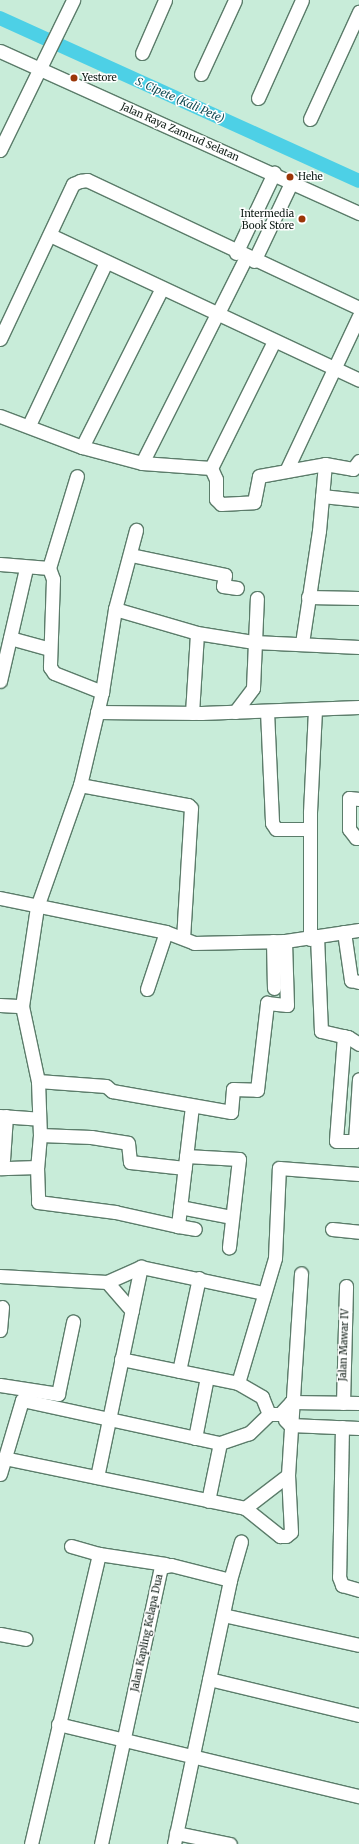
<!DOCTYPE html>
<html>
<head>
<meta charset="utf-8">
<style>
  body { margin:0 }
  #map { position:relative; width:359px; height:1844px; overflow:hidden; background:#c8ecd9; font-family:Merriweather,serif }
  div>[style] { position:absolute }
  .canal>* { height:14px; margin:-7px; padding:0 7px; transform-origin:7px; border-radius:7px; background:#4dd0e6 }
  .roads { filter:drop-shadow(1px 0 #5b7c6a) drop-shadow(-1px 0 #5b7c6a) drop-shadow(0 1px #5b7c6a) drop-shadow(0 -1px #5b7c6a) }
  .minor>* { height:13px; margin:-6.5px; padding:0 6.5px; transform-origin:6.5px; border-radius:6.5px; background:#fff }
  .dots>* { width:11px; height:11px; translate:-50% -50%; box-sizing:border-box; border:2px solid #fff; border-radius:50% }
  span { translate:-50% -50%; white-space:nowrap; text-align:center; line-height:1.15; -webkit-text-stroke:3px #fff; paint-order:stroke }
  .poi-label { font-size:10px; color:#0e1b14 }
  .left { translate:0 -50%; text-align:left }
  .right { translate:-100% -50%; text-align:right }
  .street-label { font-size:10px; color:#0e1b14 }
  .water-label { font-size:11px; color:#0e4851; font-style:italic }
</style>
</head>
<body>
<div id="map">
  <div class="canal">
    <div style="left:0;top:18px;width:394px;rotate:24.4deg"></div>
  </div>
  <div class="roads">
    <div class="minor">
      <div style="left:0;top:51px;width:394px;rotate:24.3deg"></div>
      <div style="left:142px;top:53px;width:58px;rotate:-66.5deg"></div>
      <div style="left:201px;top:74px;width:81px;rotate:-65.3deg"></div>
      <div style="left:258px;top:98px;width:107px;rotate:-65.8deg"></div>
      <div style="left:310px;top:119px;width:118px;rotate:-65.4deg"></div>
      <div style="left:0;top:150px;width:167px;rotate:-64deg"></div>
      <div style="left:50px;top:235px;width:341px;rotate:25.1deg"></div>
      <div style="left:236px;top:253px;width:89px;rotate:-64.6deg"></div>
      <div style="left:254px;top:261px;width:89px;rotate:-64.6deg"></div>
      <div style="left:220px;top:309px;width:58px;rotate:-63.4deg"></div>
      <div style="left:0;top:339px;width:171px;rotate:-64.8deg"></div>
      <div style="left:73px;top:184px;width:8px;rotate:-23deg"></div>
      <div style="left:80px;top:181px;width:7px;rotate:-8deg"></div>
      <div style="left:87px;top:180px;width:301px;rotate:25.2deg"></div>
      <div style="left:0;top:416px;width:88px;rotate:20.7deg"></div>
      <div style="left:82px;top:447px;width:62px;rotate:14.9deg"></div>
      <div style="left:142px;top:463px;width:167px;rotate:-63.3deg"></div>
      <div style="left:29px;top:425px;width:180px;rotate:-64.7deg"></div>
      <div style="left:82px;top:447px;width:178px;rotate:-63.3deg"></div>
      <div style="left:142px;top:463px;width:69px;rotate:4.1deg"></div>
      <div style="left:211px;top:468px;width:12px;rotate:66deg"></div>
      <div style="left:216px;top:479px;width:20px;rotate:90deg"></div>
      <div style="left:216px;top:499px;width:7px;rotate:45deg"></div>
      <div style="left:221px;top:504px;width:33px;rotate:-3deg"></div>
      <div style="left:254px;top:502px;width:26px;rotate:-79deg"></div>
      <div style="left:259px;top:476px;width:67px;rotate:-10.3deg"></div>
      <div style="left:325px;top:464px;width:28px;rotate:10deg"></div>
      <div style="left:353px;top:469px;width:10px;rotate:-53deg"></div>
      <div style="left:211px;top:468px;width:142px;rotate:-63.6deg"></div>
      <div style="left:286px;top:471px;width:171px;rotate:-64.8deg"></div>
      <div style="left:322px;top:496px;width:37px;rotate:6deg"></div>
      <div style="left:131px;top:555px;width:96px;rotate:12deg"></div>
      <div style="left:225px;top:575px;width:11px;rotate:100deg"></div>
      <div style="left:223px;top:586px;width:14px;rotate:8deg"></div>
      <div style="left:0;top:564px;width:49px;rotate:4.7deg"></div>
      <div style="left:49px;top:568px;width:12px;rotate:70deg"></div>
      <div style="left:53px;top:579px;width:88px;rotate:92deg"></div>
      <div style="left:50px;top:667px;width:7px;rotate:56deg"></div>
      <div style="left:54px;top:673px;width:52px;rotate:21.6deg"></div>
      <div style="left:102px;top:692px;width:96px;rotate:103.3deg"></div>
      <div style="left:80px;top:785px;width:129px;rotate:109.4deg"></div>
      <div style="left:37px;top:907px;width:100px;rotate:98.6deg"></div>
      <div style="left:22px;top:1006px;width:77px;rotate:78deg"></div>
      <div style="left:38px;top:1081px;width:54px;rotate:87.9deg"></div>
      <div style="left:40px;top:1135px;width:32px;rotate:95deg"></div>
      <div style="left:37px;top:1167px;width:37px;rotate:178deg"></div>
      <div style="left:49px;top:568px;width:96px;rotate:-73.1deg"></div>
      <div style="left:308px;top:597px;width:51px;rotate:1.1deg"></div>
      <div style="left:115px;top:609px;width:85px;rotate:16.3deg"></div>
      <div style="left:197px;top:633px;width:58px;rotate:9deg"></div>
      <div style="left:254px;top:642px;width:105px;rotate:2.7deg"></div>
      <div style="left:10px;top:638px;width:41px;rotate:15.4deg"></div>
      <div style="left:302px;top:643px;width:113px;rotate:-81.4deg"></div>
      <div style="left:319px;top:531px;width:67px;rotate:-84.9deg"></div>
      <div style="left:0;top:681px;width:116px;rotate:-77deg"></div>
      <div style="left:102px;top:692px;width:84px;rotate:-81.1deg"></div>
      <div style="left:115px;top:609px;width:82px;rotate:-75.1deg"></div>
      <div style="left:267px;top:711px;width:112px;rotate:87.4deg"></div>
      <div style="left:272px;top:823px;width:7px;rotate:56deg"></div>
      <div style="left:276px;top:829px;width:33px"></div>
      <div style="left:97px;top:712px;width:104px;rotate:0.6deg"></div>
      <div style="left:201px;top:713px;width:158px;rotate:-2.2deg"></div>
      <div style="left:235px;top:712px;width:30px;rotate:-53deg"></div>
      <div style="left:253px;top:688px;width:90px;rotate:-87.5deg"></div>
      <div style="left:192px;top:713px;width:80px;rotate:-86.4deg"></div>
      <div style="left:80px;top:785px;width:110px;rotate:10.5deg"></div>
      <div style="left:188px;top:805px;width:4px;rotate:45deg"></div>
      <div style="left:191px;top:808px;width:129px;rotate:93.5deg"></div>
      <div style="left:359px;top:799px;width:10px;rotate:-174deg"></div>
      <div style="left:349px;top:798px;width:31px;rotate:90deg"></div>
      <div style="left:349px;top:829px;width:11px;rotate:52deg"></div>
      <div style="left:356px;top:838px;width:3px"></div>
      <div style="left:0;top:898px;width:169px;rotate:11.6deg"></div>
      <div style="left:166px;top:932px;width:30px;rotate:21deg"></div>
      <div style="left:194px;top:943px;width:91px;rotate:-1.3deg"></div>
      <div style="left:285px;top:941px;width:75px;rotate:-8.5deg"></div>
      <div style="left:344px;top:932px;width:49px;rotate:81.7deg"></div>
      <div style="left:351px;top:980px;width:8px;rotate:14deg"></div>
      <div style="left:317px;top:936px;width:95px;rotate:87.6deg"></div>
      <div style="left:321px;top:1031px;width:28px;rotate:13deg"></div>
      <div style="left:348px;top:1037px;width:13px;rotate:32deg"></div>
      <div style="left:310px;top:939px;width:127px;rotate:-90deg"></div>
      <div style="left:310px;top:812px;width:102px;rotate:-87.2deg"></div>
      <div style="left:273px;top:941px;width:47px;rotate:88.8deg"></div>
      <div style="left:147px;top:989px;width:60px;rotate:-71.6deg"></div>
      <div style="left:0;top:1005px;width:22px;rotate:3deg"></div>
      <div style="left:344px;top:1036px;width:105px;rotate:94.4deg"></div>
      <div style="left:336px;top:1141px;width:19px"></div>
      <div style="left:355px;top:1141px;width:62px;rotate:-86.3deg"></div>
      <div style="left:38px;top:1081px;width:68px;rotate:4.2deg"></div>
      <div style="left:106px;top:1086px;width:8px;rotate:40deg"></div>
      <div style="left:112px;top:1091px;width:121px;rotate:10deg"></div>
      <div style="left:231px;top:1112px;width:23px;rotate:-85deg"></div>
      <div style="left:233px;top:1089px;width:24px;rotate:2deg"></div>
      <div style="left:257px;top:1090px;width:88px;rotate:-83.4deg"></div>
      <div style="left:267px;top:1003px;width:20px;rotate:6deg"></div>
      <div style="left:287px;top:1005px;width:64px;rotate:-91.8deg"></div>
      <div style="left:192px;top:1106px;width:121px;rotate:96.7deg"></div>
      <div style="left:178px;top:1226px;width:17px;rotate:10deg"></div>
      <div style="left:0;top:1116px;width:39px;rotate:4deg"></div>
      <div style="left:40px;top:1135px;width:51px;rotate:2.2deg"></div>
      <div style="left:91px;top:1137px;width:37px;rotate:9deg"></div>
      <div style="left:128px;top:1143px;width:19px;rotate:84deg"></div>
      <div style="left:130px;top:1162px;width:55px;rotate:6.2deg"></div>
      <div style="left:186px;top:1156px;width:53px;rotate:3.2deg"></div>
      <div style="left:239px;top:1159px;width:89px;rotate:96.5deg"></div>
      <div style="left:3px;top:1160px;width:44px;rotate:-86.1deg"></div>
      <div style="left:37px;top:1167px;width:35px;rotate:88deg"></div>
      <div style="left:38px;top:1202px;width:78px;rotate:7.4deg"></div>
      <div style="left:115px;top:1212px;width:65px;rotate:12.5deg"></div>
      <div style="left:180px;top:1207px;width:53px;rotate:10.9deg"></div>
      <div style="left:332px;top:1229px;width:27px;rotate:6deg"></div>
      <div style="left:0;top:1276px;width:107px;rotate:3.2deg"></div>
      <div style="left:107px;top:1282px;width:37px;rotate:-24deg"></div>
      <div style="left:141px;top:1267px;width:125px;rotate:12deg"></div>
      <div style="left:107px;top:1282px;width:38px;rotate:49deg"></div>
      <div style="left:0;top:1330px;width:23px;rotate:-85deg"></div>
      <div style="left:121px;top:1359px;width:119px;rotate:11.6deg"></div>
      <div style="left:238px;top:1383px;width:28px;rotate:30deg"></div>
      <div style="left:262px;top:1397px;width:18px;rotate:68deg"></div>
      <div style="left:269px;top:1414px;width:28px;rotate:136deg"></div>
      <div style="left:249px;top:1433px;width:31px;rotate:161deg"></div>
      <div style="left:220px;top:1443px;width:59px;rotate:101.7deg"></div>
      <div style="left:179px;top:1371px;width:95px;rotate:-77.9deg"></div>
      <div style="left:238px;top:1383px;width:130px;rotate:-73.5deg"></div>
      <div style="left:275px;top:1258px;width:90px;rotate:-87.5deg"></div>
      <div style="left:279px;top:1168px;width:80px;rotate:4.3deg"></div>
      <div style="left:0;top:1385px;width:59px;rotate:8.8deg"></div>
      <div style="left:58px;top:1394px;width:74px;rotate:-78.2deg"></div>
      <div style="left:343px;top:1403px;width:117px;rotate:-88.5deg"></div>
      <div style="left:269px;top:1414px;width:11px"></div>
      <div style="left:280px;top:1414px;width:16px;rotate:-47deg"></div>
      <div style="left:291px;top:1402px;width:68px;rotate:0.8deg"></div>
      <div style="left:285px;top:1420px;width:7px;rotate:45deg"></div>
      <div style="left:290px;top:1425px;width:69px;rotate:2.5deg"></div>
      <div style="left:342px;top:1427px;width:150px;rotate:91.1deg"></div>
      <div style="left:339px;top:1577px;width:9px;rotate:69deg"></div>
      <div style="left:342px;top:1585px;width:18px;rotate:16deg"></div>
      <div style="left:195px;top:1438px;width:62px;rotate:-78.9deg"></div>
      <div style="left:4px;top:1458px;width:246px;rotate:11.7deg"></div>
      <div style="left:245px;top:1508px;width:54px;rotate:-37.5deg"></div>
      <div style="left:0;top:1474px;width:77px;rotate:-73.4deg"></div>
      <div style="left:22px;top:1400px;width:203px;rotate:12.3deg"></div>
      <div style="left:97px;top:1477px;width:215px;rotate:-78.2deg"></div>
      <div style="left:245px;top:1508px;width:45px;rotate:38.7deg"></div>
      <div style="left:280px;top:1536px;width:6px"></div>
      <div style="left:286px;top:1536px;width:6px;rotate:-39deg"></div>
      <div style="left:291px;top:1532px;width:57px;rotate:-93deg"></div>
      <div style="left:288px;top:1475px;width:202px;rotate:-86.3deg"></div>
      <div style="left:71px;top:1546px;width:29px;rotate:16deg"></div>
      <div style="left:99px;top:1554px;width:67px;rotate:8.6deg"></div>
      <div style="left:223px;top:1615px;width:139px;rotate:12.4deg"></div>
      <div style="left:0;top:1634px;width:26px;rotate:11deg"></div>
      <div style="left:209px;top:1679px;width:154px;rotate:13.5deg"></div>
      <div style="left:58px;top:1724px;width:309px;rotate:13.5deg"></div>
      <div style="left:176px;top:1833px;width:55px;rotate:11.5deg"></div>
      <div style="left:31px;top:1844px;width:298px;rotate:-76.8deg"></div>
      <div style="left:101px;top:1844px;width:283px;rotate:-77.8deg"></div>
      <div style="left:161px;top:1567px;width:10px;rotate:-11deg"></div>
      <div style="left:171px;top:1565px;width:61px;rotate:14.3deg"></div>
      <div style="left:174px;top:1844px;width:270px;rotate:-78deg"></div>
      <div style="left:230px;top:1580px;width:40px;rotate:-74deg"></div>
    </div>
  </div>
  <div class="dots">
    <div style="left:74px;top:78px;background:#9b3608"></div>
    <div style="left:290px;top:177px;background:#9b3608"></div>
    <div style="left:302px;top:219px;background:#9b3608"></div>
  </div>
  <div class="poi-label">
    <span class="left" style="left:82px;top:78px">Yestore</span>
    <span class="left" style="left:298px;top:177px">Hehe</span>
    <span class="right" style="left:294px;top:219px">Intermedia<br>Book Store</span>
  </div>
  <div class="street-label">
    <span style="left:180px;top:132px;rotate:24deg">Jalan Raya Zamrud Selatan</span>
    <span style="left:344px;top:1345px;rotate:-88deg">Jalan Mawar IV</span>
    <span style="left:147px;top:1633px;rotate:-78deg">Jalan Kapling Kelapa Dua</span>
  </div>
  <div class="water-label">
    <span style="left:180px;top:100px;rotate:24deg">S. Cipete (Kali Pete)</span>
  </div>
</div>
</body>
</html>
